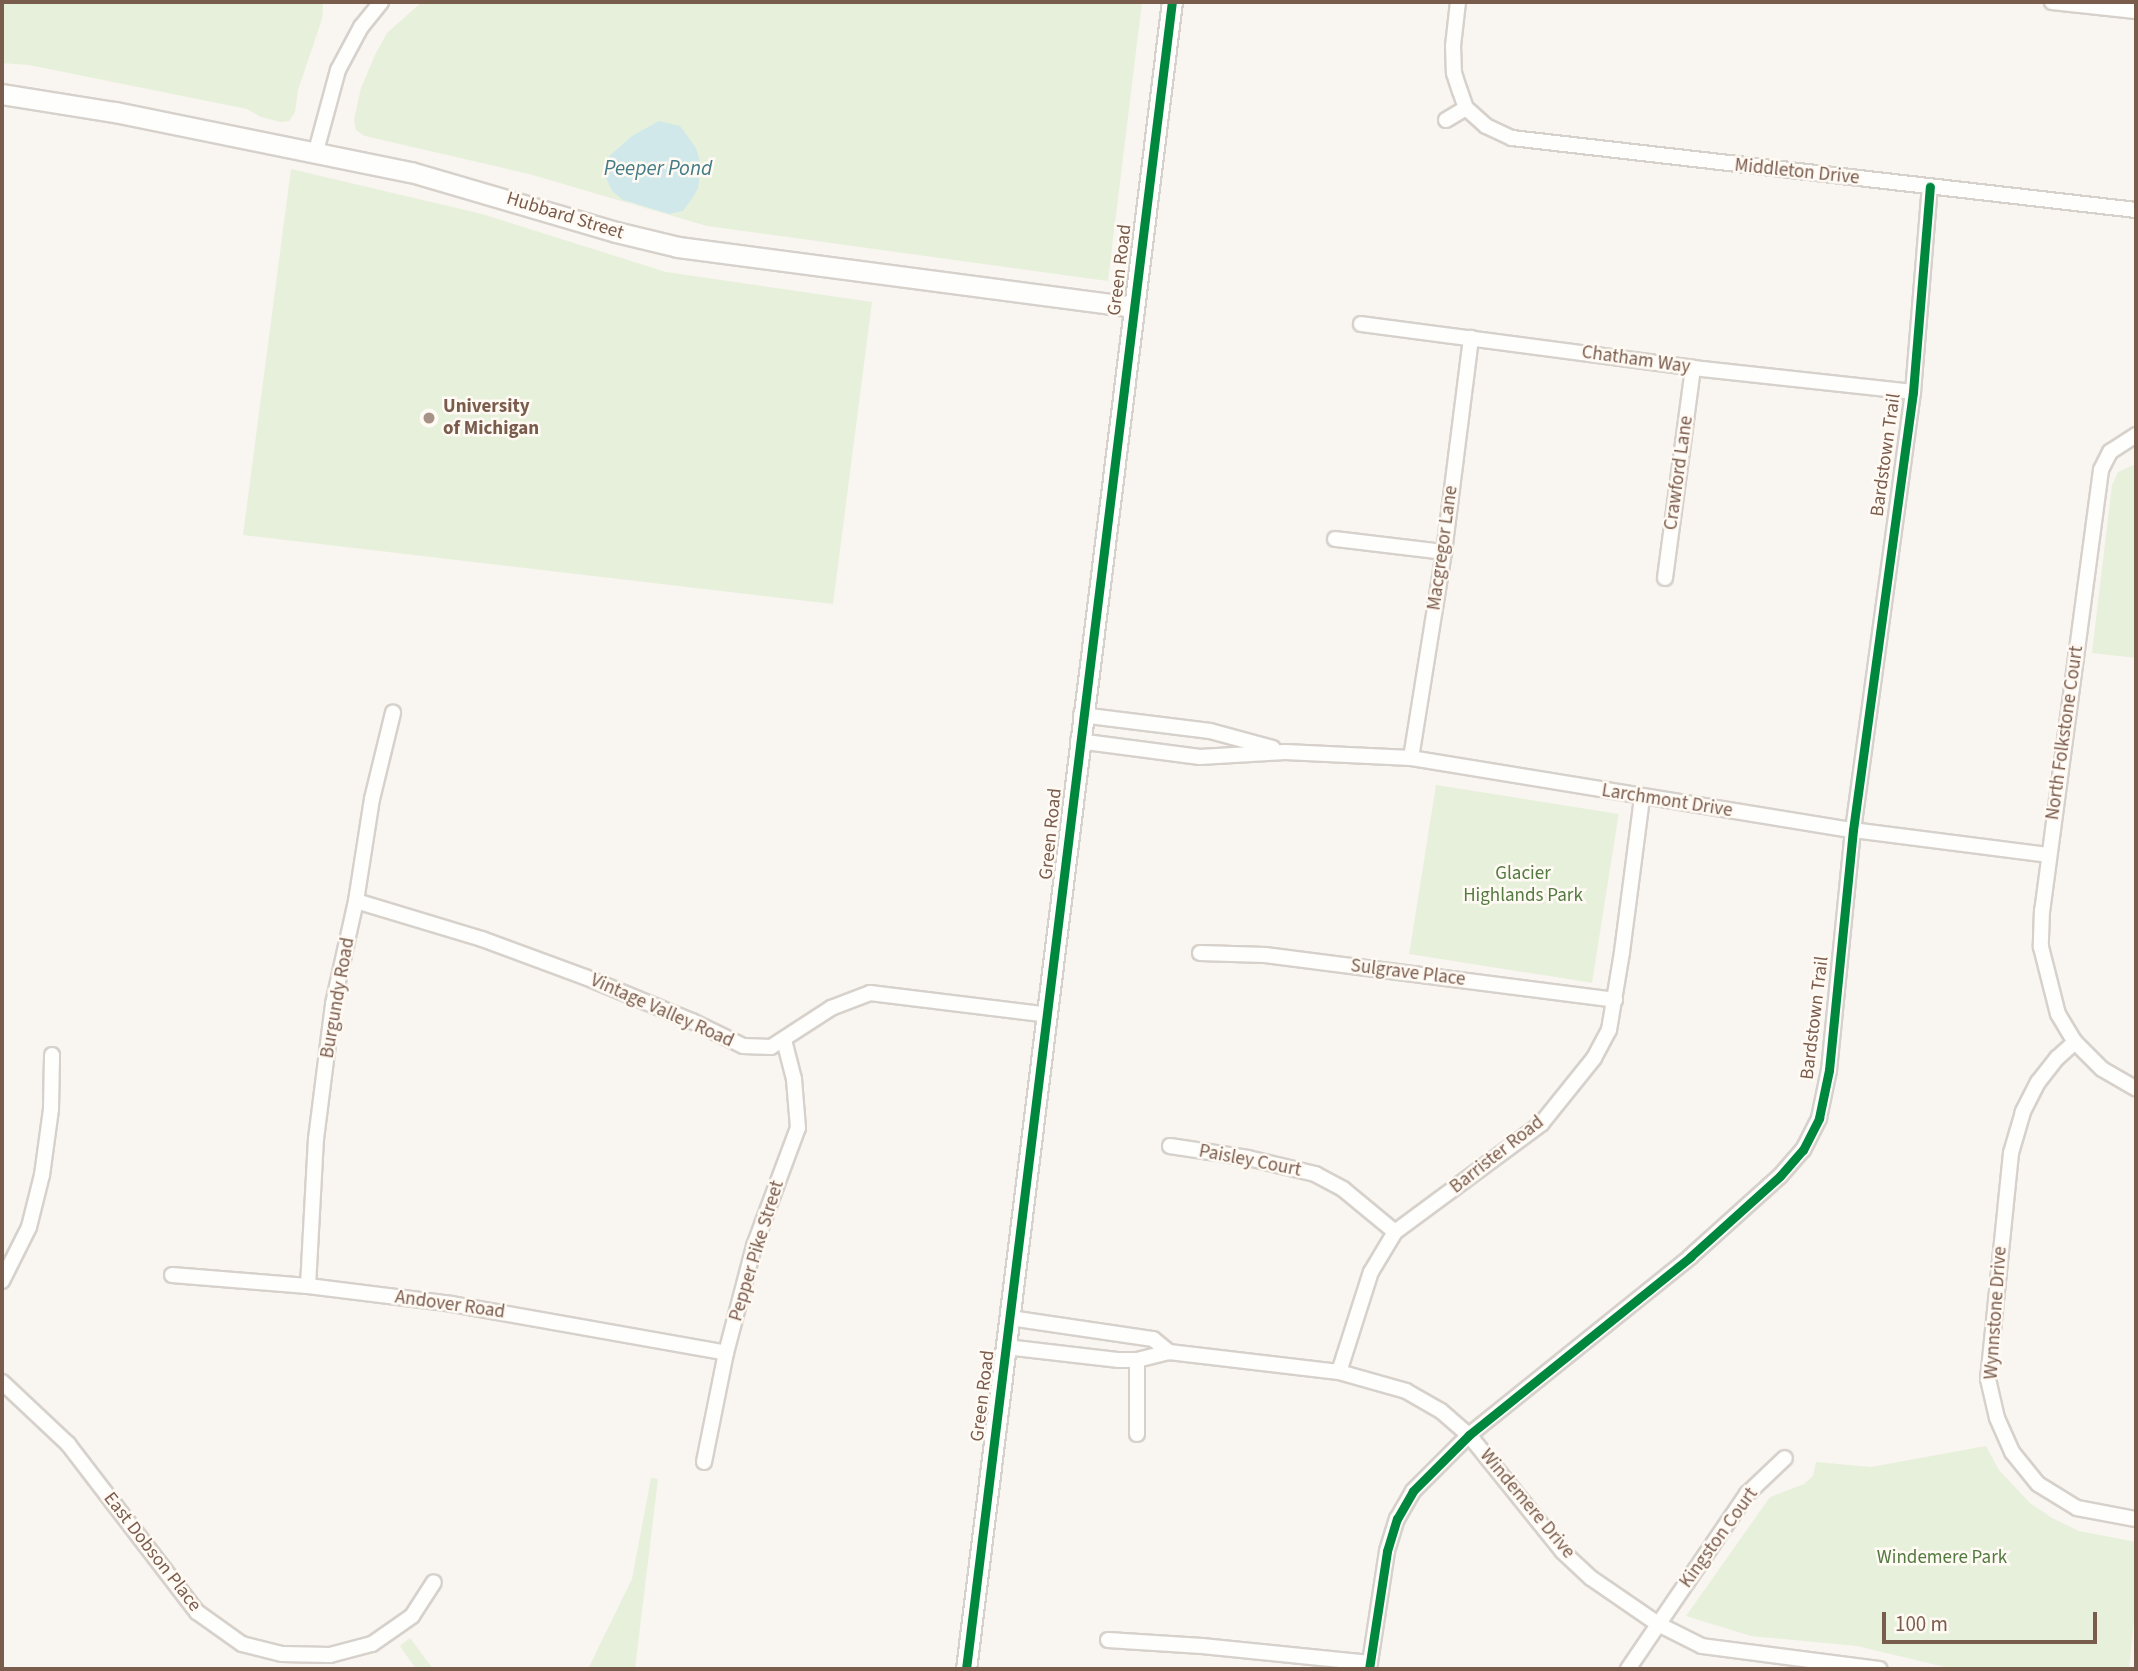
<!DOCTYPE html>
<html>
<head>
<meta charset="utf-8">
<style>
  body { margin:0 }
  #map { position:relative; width:2138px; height:1671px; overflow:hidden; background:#f9f5f0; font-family:"Source Sans 3",sans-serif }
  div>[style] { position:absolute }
  .green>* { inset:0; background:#e7f0db; transform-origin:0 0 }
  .water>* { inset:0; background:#d0e8ea }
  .roads { filter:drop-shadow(2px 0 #d7d1cb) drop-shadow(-2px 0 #d7d1cb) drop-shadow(0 2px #d7d1cb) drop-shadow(0 -2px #d7d1cb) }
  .street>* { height:14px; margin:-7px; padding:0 7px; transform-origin:7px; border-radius:7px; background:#fefefd }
  .secondary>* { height:19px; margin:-9.5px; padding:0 9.5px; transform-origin:9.5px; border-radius:9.5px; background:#fefefd }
  .cycleway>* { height:9px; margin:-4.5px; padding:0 4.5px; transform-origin:4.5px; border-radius:4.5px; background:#00873e }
  .dots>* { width:19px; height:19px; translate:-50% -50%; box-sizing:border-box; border:4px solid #fffaf3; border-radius:50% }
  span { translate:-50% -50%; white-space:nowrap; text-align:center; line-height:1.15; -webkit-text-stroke:5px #fffaf3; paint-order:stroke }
  .street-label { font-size:19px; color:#7a5c4d }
  .poi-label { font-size:19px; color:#7a5c4d; font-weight:700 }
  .left { translate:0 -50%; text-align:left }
  .park-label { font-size:19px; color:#537a41 }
  .water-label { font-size:21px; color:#437c86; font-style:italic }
  .frame { position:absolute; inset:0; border:4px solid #7a5c4d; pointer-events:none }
  .scale { position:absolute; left:1882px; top:1612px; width:215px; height:32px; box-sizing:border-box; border:4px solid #7a5c4d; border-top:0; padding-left:9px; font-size:21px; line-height:24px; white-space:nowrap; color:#7a5c4d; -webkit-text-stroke:5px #fffaf3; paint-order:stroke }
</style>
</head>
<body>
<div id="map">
  <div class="green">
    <div style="clip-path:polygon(2px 2px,322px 2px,323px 5px,322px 19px,298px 90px,295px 112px,289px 121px,281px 122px,261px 117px,247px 109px,29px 65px,2px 63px)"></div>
    <div style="clip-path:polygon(evenodd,422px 2px,1142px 2px,1108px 281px,707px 226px,529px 174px,365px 136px,356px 130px,354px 120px,361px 88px,375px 55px,387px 33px,422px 2px,632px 136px,698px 189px,683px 211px,669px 214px,628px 202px,612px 191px,604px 174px,609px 156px,632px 136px)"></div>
    <div style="clip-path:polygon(291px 169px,482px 214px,666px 272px,872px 302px,833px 604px,243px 535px)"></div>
    <div style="clip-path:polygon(2136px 464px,2136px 658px,2092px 653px,2112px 485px,2118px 472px)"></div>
    <div style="left:1436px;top:785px;width:185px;height:171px;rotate:9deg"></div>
    <div style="clip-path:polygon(1986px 1446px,1999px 1470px,2030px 1503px,2052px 1518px,2079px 1531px,2136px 1542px,2136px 1600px,2129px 1669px,1953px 1669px,1857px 1646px,1751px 1636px,1686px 1616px,1770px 1497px,1804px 1484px,1813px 1476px,1816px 1462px,1871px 1467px)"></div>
    <div style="clip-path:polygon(651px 1478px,658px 1479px,635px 1669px,588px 1669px,632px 1579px)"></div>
    <div style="clip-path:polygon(410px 1638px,433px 1669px,416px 1669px,400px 1646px)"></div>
  </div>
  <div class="water">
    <div style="clip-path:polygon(659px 121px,680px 126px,696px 148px,701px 165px,698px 189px,691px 200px,683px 211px,669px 214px,623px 200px,612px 191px,604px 174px,609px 156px,632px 136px)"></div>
  </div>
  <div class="roads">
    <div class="street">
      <div style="left:1458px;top:2px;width:44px;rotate:96.5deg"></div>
      <div style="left:1453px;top:46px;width:27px;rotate:88deg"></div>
      <div style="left:1454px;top:73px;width:19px;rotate:72deg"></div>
      <div style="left:1460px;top:91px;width:18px;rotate:71deg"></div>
      <div style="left:1466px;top:108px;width:27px;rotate:42deg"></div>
      <div style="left:1486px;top:126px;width:29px;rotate:25deg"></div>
      <div style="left:1512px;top:138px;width:628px;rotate:6.58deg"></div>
      <div style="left:2052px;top:2px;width:84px;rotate:6.1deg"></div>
      <div style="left:1446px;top:120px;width:23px;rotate:-31deg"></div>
      <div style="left:316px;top:151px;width:84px;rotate:-74.8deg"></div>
      <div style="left:338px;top:70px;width:49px;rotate:-61.9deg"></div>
      <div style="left:361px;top:27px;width:32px;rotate:-51deg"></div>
      <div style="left:1361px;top:324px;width:335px;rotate:7.5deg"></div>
      <div style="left:1693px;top:368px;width:221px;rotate:6.2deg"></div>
      <div style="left:2136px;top:435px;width:31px;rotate:147deg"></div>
      <div style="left:2110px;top:452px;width:20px;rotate:117deg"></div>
      <div style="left:2101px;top:470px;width:444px;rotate:97.6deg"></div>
      <div style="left:2042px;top:910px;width:37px;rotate:92deg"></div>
      <div style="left:2041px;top:947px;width:69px;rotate:75.8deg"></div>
      <div style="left:2058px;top:1014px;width:33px;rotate:59deg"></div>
      <div style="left:2075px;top:1042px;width:38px;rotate:45deg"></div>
      <div style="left:2102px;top:1069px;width:39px;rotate:30deg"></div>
      <div style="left:1335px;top:539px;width:110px;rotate:6.8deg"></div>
      <div style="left:1665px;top:578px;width:212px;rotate:-82.4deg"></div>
      <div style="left:1081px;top:715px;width:130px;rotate:7.1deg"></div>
      <div style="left:1210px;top:731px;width:65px;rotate:15.1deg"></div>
      <div style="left:1078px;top:741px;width:123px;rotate:7.5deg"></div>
      <div style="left:1200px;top:757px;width:85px;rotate:-3.4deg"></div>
      <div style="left:1285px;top:752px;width:126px;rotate:2.7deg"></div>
      <div style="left:1411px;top:758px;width:448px;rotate:9.3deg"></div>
      <div style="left:1853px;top:830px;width:197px;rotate:7.3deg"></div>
      <div style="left:1411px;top:758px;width:209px;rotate:-80.9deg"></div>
      <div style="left:1444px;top:552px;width:216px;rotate:-82.8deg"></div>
      <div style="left:356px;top:901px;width:132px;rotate:16.8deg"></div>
      <div style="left:482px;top:939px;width:110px;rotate:20.3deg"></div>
      <div style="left:585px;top:977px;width:116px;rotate:22.4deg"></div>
      <div style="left:692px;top:1021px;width:57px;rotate:26.1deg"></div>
      <div style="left:743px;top:1046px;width:28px;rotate:2deg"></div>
      <div style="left:771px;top:1047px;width:72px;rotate:-33deg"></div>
      <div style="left:831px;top:1008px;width:42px;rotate:-21deg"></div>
      <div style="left:870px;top:993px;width:179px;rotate:7deg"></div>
      <div style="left:1200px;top:953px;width:65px;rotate:1.8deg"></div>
      <div style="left:1265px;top:955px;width:353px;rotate:7.3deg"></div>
      <div style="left:2075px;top:1042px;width:24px;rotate:138deg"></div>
      <div style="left:2057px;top:1058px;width:31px;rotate:128deg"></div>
      <div style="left:2038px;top:1082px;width:34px;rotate:117deg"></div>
      <div style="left:2023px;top:1112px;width:43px;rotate:106.3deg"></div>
      <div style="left:2011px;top:1153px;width:227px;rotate:95.8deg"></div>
      <div style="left:1988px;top:1379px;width:40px;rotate:77deg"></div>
      <div style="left:1997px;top:1418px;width:37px;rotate:66deg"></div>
      <div style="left:2012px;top:1452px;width:41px;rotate:50.9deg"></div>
      <div style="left:2038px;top:1484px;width:46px;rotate:31.6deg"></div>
      <div style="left:2077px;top:1508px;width:60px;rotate:10.6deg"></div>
      <div style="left:1170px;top:1146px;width:79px;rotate:8.7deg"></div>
      <div style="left:1248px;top:1158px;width:69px;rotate:13.4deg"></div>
      <div style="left:1315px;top:1174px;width:32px;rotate:28deg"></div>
      <div style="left:1343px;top:1189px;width:67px;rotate:39.6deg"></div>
      <div style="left:172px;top:1275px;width:136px;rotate:4.6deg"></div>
      <div style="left:308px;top:1286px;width:145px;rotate:7.1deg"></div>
      <div style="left:452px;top:1304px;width:278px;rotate:10.1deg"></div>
      <div style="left:2px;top:1281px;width:60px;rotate:-63.4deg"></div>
      <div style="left:29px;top:1227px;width:54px;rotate:-76deg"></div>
      <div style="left:42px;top:1175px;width:67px;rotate:-82.2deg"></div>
      <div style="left:51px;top:1109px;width:54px;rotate:-88.9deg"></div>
      <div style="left:308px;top:1286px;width:147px;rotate:-86.9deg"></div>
      <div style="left:316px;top:1139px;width:136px;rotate:-82.8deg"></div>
      <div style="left:333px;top:1004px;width:106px;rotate:-77.4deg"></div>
      <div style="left:356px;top:901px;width:103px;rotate:-81.1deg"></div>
      <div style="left:372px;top:799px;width:89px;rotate:-76.3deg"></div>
      <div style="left:1010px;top:1318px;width:145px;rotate:8.4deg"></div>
      <div style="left:1153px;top:1339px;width:21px;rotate:39deg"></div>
      <div style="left:1006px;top:1347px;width:114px;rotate:6.6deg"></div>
      <div style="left:1119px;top:1360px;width:18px"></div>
      <div style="left:1137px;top:1360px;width:33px;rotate:-14deg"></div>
      <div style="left:1169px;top:1352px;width:171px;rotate:6.7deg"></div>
      <div style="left:1339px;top:1372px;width:70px;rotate:15.8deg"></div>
      <div style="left:1406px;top:1391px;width:40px;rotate:29.7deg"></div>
      <div style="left:1441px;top:1411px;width:37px;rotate:41deg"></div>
      <div style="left:1469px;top:1435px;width:150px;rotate:51.2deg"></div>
      <div style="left:1563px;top:1552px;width:38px;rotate:43deg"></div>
      <div style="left:1591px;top:1578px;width:81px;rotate:34.5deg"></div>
      <div style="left:1658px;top:1624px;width:49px;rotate:26.6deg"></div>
      <div style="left:1702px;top:1646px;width:179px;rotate:7.4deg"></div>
      <div style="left:1137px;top:1360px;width:74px;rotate:90deg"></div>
      <div style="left:1339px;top:1372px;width:105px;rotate:-72.3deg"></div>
      <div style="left:1371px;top:1272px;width:47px;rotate:-59deg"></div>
      <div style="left:1395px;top:1232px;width:182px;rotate:-36.5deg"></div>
      <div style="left:1541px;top:1124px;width:85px;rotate:-51.2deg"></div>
      <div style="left:1594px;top:1058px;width:32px;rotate:-62deg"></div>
      <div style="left:1609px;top:1030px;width:79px;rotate:-80.5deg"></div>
      <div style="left:1622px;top:952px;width:156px;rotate:-82.6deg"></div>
      <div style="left:2px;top:1382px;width:91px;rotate:43.2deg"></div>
      <div style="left:68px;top:1444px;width:212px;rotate:52.5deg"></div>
      <div style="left:197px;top:1612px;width:55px;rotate:35.4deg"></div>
      <div style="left:242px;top:1644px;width:41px;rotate:14deg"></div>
      <div style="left:282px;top:1654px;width:48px;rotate:1.2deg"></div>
      <div style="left:330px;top:1655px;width:43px;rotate:-14.7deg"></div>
      <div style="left:372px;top:1644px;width:49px;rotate:-35deg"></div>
      <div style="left:412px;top:1616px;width:40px;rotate:-57.1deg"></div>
      <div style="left:704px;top:1462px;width:111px;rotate:-78.6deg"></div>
      <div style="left:726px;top:1353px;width:111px;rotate:-75.3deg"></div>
      <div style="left:754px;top:1246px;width:126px;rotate:-69.6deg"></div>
      <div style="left:798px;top:1128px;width:49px;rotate:-94.7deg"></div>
      <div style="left:794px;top:1079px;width:40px;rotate:-104.4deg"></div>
      <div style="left:1108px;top:1640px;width:94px;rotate:3.7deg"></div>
      <div style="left:1202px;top:1646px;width:169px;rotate:5.8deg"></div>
      <div style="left:1369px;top:1669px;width:119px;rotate:-81.3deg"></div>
      <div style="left:1387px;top:1551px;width:34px;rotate:-73deg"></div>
      <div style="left:1397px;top:1519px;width:32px;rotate:-60deg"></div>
      <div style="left:1413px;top:1491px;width:79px;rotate:-45deg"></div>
      <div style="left:1469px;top:1435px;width:284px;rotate:-38.8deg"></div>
      <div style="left:1690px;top:1257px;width:121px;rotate:-42deg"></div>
      <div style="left:1780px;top:1176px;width:35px;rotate:-49deg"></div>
      <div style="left:1803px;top:1150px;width:36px;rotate:-63deg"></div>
      <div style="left:1819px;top:1118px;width:49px;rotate:-78.2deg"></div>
      <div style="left:1829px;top:1070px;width:241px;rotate:-84.3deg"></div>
      <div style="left:1853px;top:830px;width:442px;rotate:-82.2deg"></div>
      <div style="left:1913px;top:392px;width:206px;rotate:-85.3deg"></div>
      <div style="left:1628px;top:1669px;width:212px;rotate:-55.8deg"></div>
      <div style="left:1747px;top:1494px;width:52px;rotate:-43.5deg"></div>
    </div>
    <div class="secondary">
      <div style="left:2px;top:94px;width:114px;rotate:9.1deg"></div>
      <div style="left:115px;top:112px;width:302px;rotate:11.5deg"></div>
      <div style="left:411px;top:172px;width:214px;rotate:16.3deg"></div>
      <div style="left:616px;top:232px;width:64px;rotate:13.6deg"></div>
      <div style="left:678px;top:247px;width:459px;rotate:7.5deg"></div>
      <div style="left:966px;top:1669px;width:1680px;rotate:-82.96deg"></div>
    </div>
  </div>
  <div class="cycleway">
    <div style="left:966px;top:1669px;width:1680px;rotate:-82.96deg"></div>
    <div style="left:1369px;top:1669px;width:119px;rotate:-81.3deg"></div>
    <div style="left:1387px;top:1551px;width:34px;rotate:-73deg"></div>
    <div style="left:1397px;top:1519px;width:32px;rotate:-60deg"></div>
    <div style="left:1413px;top:1491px;width:79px;rotate:-45deg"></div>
    <div style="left:1469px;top:1435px;width:284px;rotate:-38.8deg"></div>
    <div style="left:1690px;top:1257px;width:121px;rotate:-42deg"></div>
    <div style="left:1780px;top:1176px;width:35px;rotate:-49deg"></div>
    <div style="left:1803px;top:1150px;width:36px;rotate:-63deg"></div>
    <div style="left:1819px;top:1118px;width:49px;rotate:-78.2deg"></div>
    <div style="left:1829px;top:1070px;width:241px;rotate:-84.3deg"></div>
    <div style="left:1853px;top:830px;width:442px;rotate:-82.2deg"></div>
    <div style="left:1913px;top:392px;width:206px;rotate:-85.3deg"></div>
  </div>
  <div class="dots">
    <div style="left:429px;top:418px;background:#a69286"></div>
  </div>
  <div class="street-label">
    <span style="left:1797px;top:172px;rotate:6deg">Middleton Drive</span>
    <span style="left:565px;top:216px;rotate:17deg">Hubbard Street</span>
    <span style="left:1120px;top:270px;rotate:-83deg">Green Road</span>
    <span style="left:1636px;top:360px;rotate:8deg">Chatham Way</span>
    <span style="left:1886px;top:455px;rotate:-82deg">Bardstown Trail</span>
    <span style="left:1679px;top:473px;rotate:-82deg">Crawford Lane</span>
    <span style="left:1443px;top:548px;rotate:-82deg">Macgregor Lane</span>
    <span style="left:2065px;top:733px;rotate:-82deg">North Folkstone Court</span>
    <span style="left:1667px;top:801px;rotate:9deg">Larchmont Drive</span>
    <span style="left:1051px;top:834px;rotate:-84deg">Green Road</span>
    <span style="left:1408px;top:973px;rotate:7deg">Sulgrave Place</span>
    <span style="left:338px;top:998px;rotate:-80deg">Burgundy Road</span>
    <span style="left:662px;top:1011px;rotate:24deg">Vintage Valley Road</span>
    <span style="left:1815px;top:1018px;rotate:-83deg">Bardstown Trail</span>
    <span style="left:1497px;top:1155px;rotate:-38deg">Barrister Road</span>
    <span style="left:1250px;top:1161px;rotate:11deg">Paisley Court</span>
    <span style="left:757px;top:1251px;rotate:-73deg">Pepper Pike Street</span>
    <span style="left:450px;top:1305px;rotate:8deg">Andover Road</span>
    <span style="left:1996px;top:1313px;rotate:-86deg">Wynnstone Drive</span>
    <span style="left:983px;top:1396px;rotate:-83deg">Green Road</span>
    <span style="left:1527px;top:1504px;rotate:50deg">Windemere Drive</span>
    <span style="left:1719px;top:1538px;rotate:-54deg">Kingston Court</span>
    <span style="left:152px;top:1552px;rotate:52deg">East Dobson Place</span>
  </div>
  <div class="poi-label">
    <span class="left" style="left:443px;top:418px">University<br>of Michigan</span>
  </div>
  <div class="park-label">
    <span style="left:1523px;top:885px">Glacier<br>Highlands Park</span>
    <span style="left:1942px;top:1558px">Windemere Park</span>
  </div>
  <div class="water-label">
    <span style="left:658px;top:168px">Peeper Pond</span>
  </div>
  <div class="frame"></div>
  <div class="scale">100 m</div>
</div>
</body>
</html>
